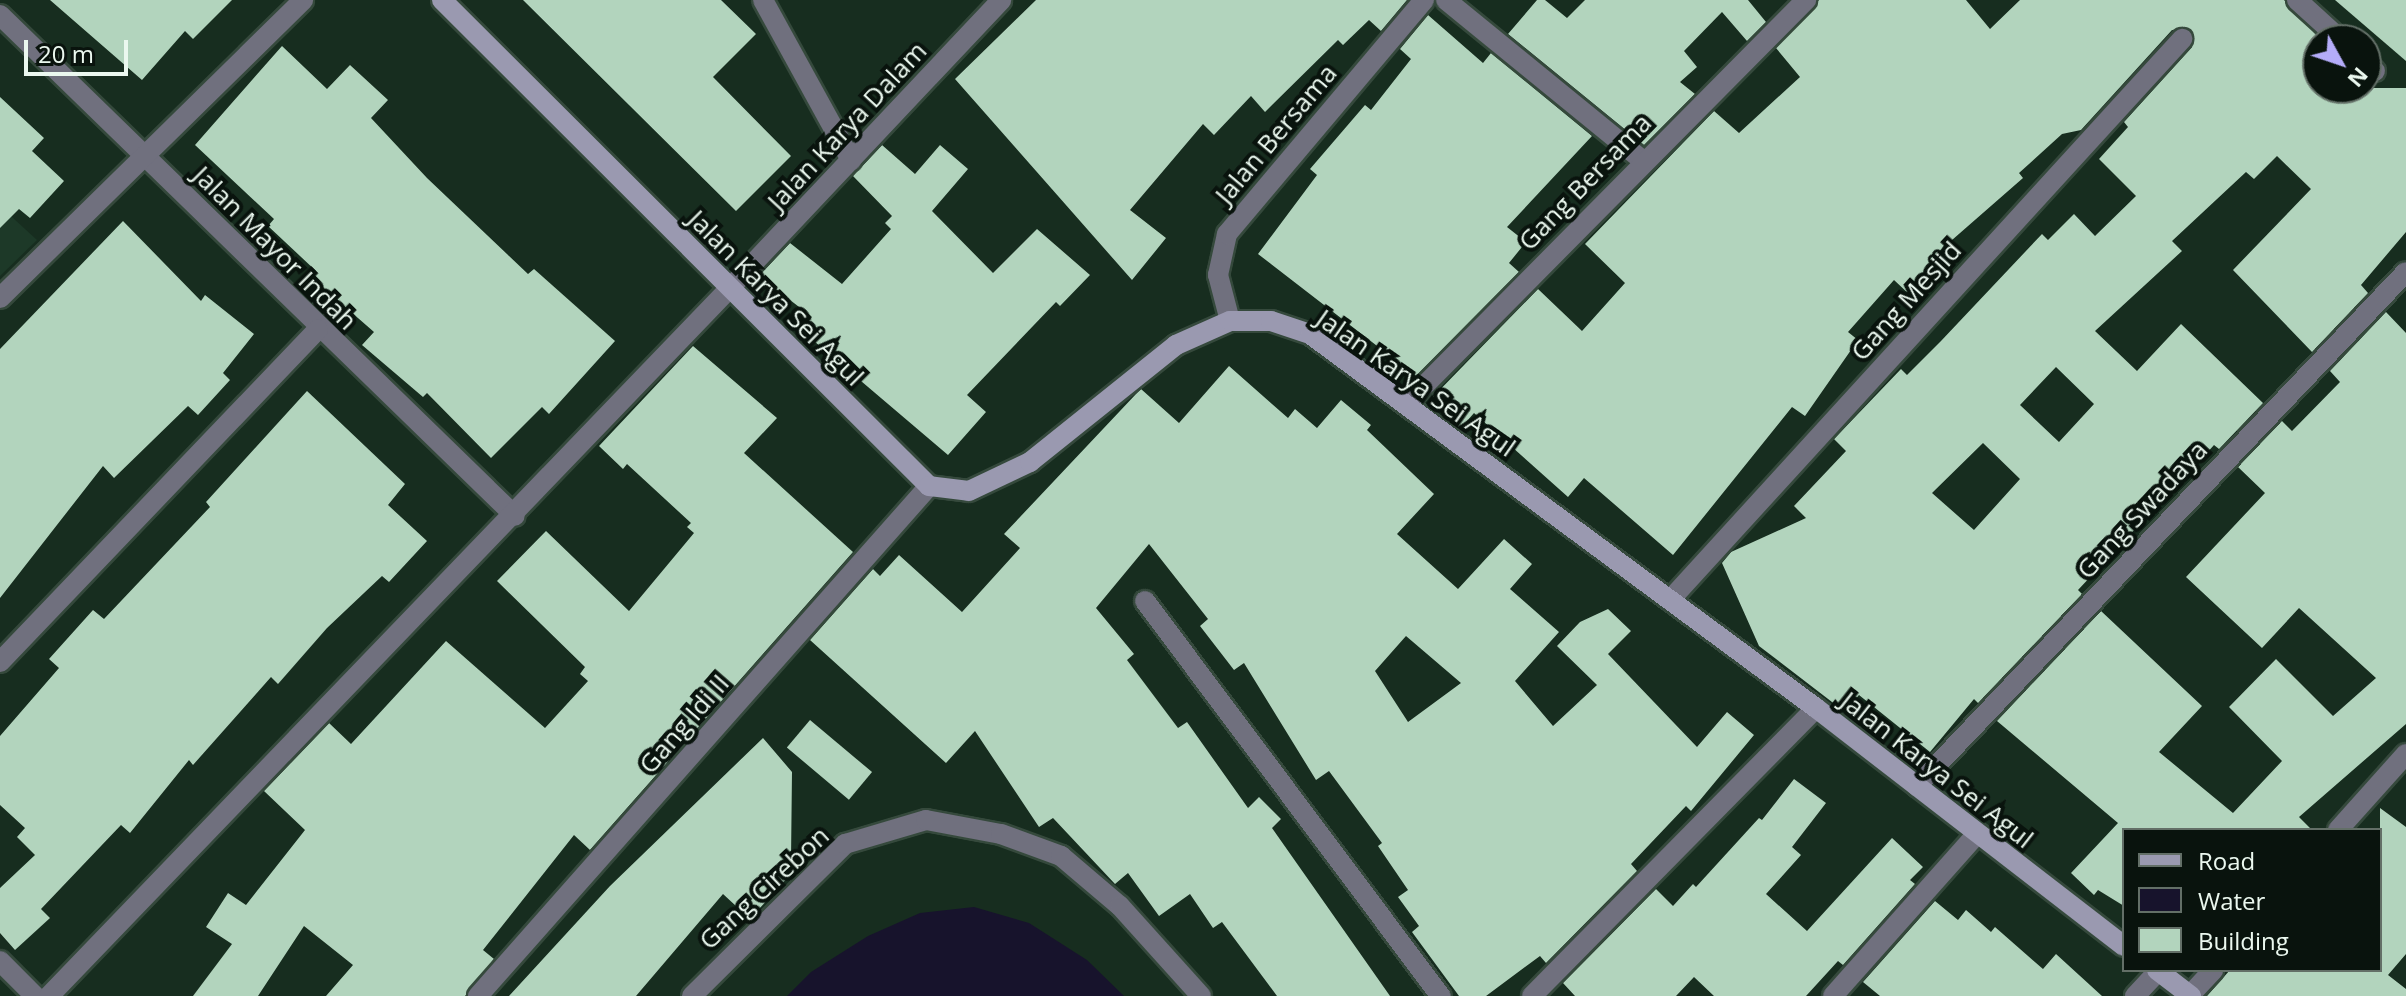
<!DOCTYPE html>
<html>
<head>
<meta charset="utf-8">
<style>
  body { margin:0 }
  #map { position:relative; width:2406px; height:996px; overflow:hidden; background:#172d1f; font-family:"Open Sans",sans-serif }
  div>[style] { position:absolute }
  .built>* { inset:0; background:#1d3928 }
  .water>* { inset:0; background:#17132c }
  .building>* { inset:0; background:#b2d4bd; transform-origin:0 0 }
  .roads { filter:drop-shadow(2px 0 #35493c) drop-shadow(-2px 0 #35493c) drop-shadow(0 2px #35493c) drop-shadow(0 -2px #35493c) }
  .minor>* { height:20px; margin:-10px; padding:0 10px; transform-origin:10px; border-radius:10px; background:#70707e }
  .tertiary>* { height:20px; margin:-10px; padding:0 10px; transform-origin:10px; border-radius:10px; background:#70707e }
  .secondary>* { height:20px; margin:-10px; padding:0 10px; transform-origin:10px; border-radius:10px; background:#9a99b0 }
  span { translate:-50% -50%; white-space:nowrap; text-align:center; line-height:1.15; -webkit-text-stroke:8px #09130d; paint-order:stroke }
  .street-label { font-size:26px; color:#ebf8ef }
  .legend { position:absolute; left:2122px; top:828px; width:260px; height:144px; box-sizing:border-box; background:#09130d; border:2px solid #636f67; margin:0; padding:10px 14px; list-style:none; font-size:24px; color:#ebf8ef }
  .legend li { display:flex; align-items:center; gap:16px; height:40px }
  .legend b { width:40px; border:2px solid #636f67 }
  .north { position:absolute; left:2302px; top:24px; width:80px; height:80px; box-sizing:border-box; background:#09130d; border:2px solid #636f67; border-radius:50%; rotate:130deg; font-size:22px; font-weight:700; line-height:32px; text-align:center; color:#ebf8ef }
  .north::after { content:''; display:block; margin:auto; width:28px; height:36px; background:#b4acf9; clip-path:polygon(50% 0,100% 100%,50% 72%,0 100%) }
  .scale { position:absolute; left:24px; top:40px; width:104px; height:36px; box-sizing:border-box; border:4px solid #ebf8ef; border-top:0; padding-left:10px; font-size:24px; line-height:28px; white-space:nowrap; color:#ebf8ef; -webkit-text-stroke:6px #09130d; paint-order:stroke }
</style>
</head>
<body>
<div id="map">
  <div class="built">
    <div style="clip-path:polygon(0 206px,37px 240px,0 276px)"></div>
  </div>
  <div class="water">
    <div style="clip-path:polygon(974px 907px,1029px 923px,1087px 960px,1124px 996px,787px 996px,811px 972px,868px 936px,920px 913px)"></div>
  </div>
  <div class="building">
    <div style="clip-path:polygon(50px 0,232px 0,193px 39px,185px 31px,142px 80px)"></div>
    <div style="clip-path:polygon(523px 0,721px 0,756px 34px,713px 77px,791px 156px,736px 211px)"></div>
    <div style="clip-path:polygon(1036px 0,1407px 0,1381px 31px,1369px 20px,1343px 45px,1338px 40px,1265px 112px,1251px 96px,1214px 135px,1203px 124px,1130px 210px,1166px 238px,1132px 280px,955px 79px)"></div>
    <div style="clip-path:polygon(1537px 0,1545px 0,1567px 18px,1585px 0,1748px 0,1766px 22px,1747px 41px,1722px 12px,1684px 51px,1697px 67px,1680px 82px,1695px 94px,1644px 145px,1508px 34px)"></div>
    <div style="clip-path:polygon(evenodd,1819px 0,1966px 0,1990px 29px,2020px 0,2284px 0,2318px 37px,2318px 88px,2406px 88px,2406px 232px,2361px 285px,2368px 293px,2312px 352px,2233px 270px,2311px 189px,2277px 156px,2254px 179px,2246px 172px,2172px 241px,2182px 251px,2095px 331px,2137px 371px,2181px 324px,2263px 403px,2219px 449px,2214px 445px,2186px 476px,2180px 471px,2129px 521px,2136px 528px,2078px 590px,2082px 594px,1978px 703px,1974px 699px,1930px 752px,1859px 695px,1845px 712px,1759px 646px,1722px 563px,1731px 552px,1806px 518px,1794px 506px,1846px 451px,1834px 439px,1901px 369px,1907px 375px,1941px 341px,2042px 234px,2048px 240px,2074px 214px,2095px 236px,2136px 196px,2099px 159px,2128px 127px,2124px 122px,2192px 47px,2190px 29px,2172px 30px,2081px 130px,2062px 134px,2019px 173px,2023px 178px,1936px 254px,1944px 262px,1910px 295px,1894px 280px,1848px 332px,1858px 340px,1805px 416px,1792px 407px,1673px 555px,1584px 478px,1568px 497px,1474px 413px,1460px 429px,1429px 401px,1538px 289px,1582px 331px,1625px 283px,1585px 244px,1714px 111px,1739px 133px,1800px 77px,1776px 48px,1819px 0,2056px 367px,2094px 404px,2059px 442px,2020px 405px,2056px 367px,1819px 0,1983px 443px,2020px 479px,1974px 530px,1932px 493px,1983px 443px)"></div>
    <div style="clip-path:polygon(2335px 0,2406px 0,2406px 61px)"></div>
    <div style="clip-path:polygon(1428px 15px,1483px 63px,1491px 53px,1592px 136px,1507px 227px,1526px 242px,1509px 263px,1519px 272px,1416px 376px,1258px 254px,1317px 175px,1310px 169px,1365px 105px,1371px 110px,1411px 59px,1400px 49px)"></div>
    <div style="clip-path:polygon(282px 46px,327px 89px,350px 65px,388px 100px,371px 118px,427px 178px,528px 274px,534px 269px,615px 341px,549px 414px,542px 407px,491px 458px,427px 393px,423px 397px,362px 345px,374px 332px,311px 277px,316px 271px,268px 226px,274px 219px,195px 145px)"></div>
    <div style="clip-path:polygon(0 97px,44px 138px,32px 151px,64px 181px,30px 218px,19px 209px,0 228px)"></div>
    <div style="clip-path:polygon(882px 145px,915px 174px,940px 145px,968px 169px,932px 211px,993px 273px,1037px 229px,1090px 275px,1060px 306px,1056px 302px,967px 395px,986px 412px,948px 455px,801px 330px,812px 317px,759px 276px,790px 243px,842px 284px,891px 229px,885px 223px,892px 216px,853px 176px)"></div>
    <div style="clip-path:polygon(123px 221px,201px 301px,205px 295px,254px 334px,223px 373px,230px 380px,198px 415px,188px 406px,114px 478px,103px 466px,0 598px,0 349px)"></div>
    <div style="clip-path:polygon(2386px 312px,2406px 333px,2406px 724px,2299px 817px,2312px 830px,2124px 828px,2124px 906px,2098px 890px,2094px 895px,2071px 873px,2118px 823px,1997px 721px,2101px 611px,2202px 706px,2159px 752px,2233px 813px,2282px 761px,2229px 707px,2276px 659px,2333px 716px,2376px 678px,2299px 608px,2262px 648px,2186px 577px,2265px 493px,2238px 467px,2282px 421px,2292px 431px,2340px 382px,2330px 371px)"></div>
    <div style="clip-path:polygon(693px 346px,777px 418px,744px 453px,853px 552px,590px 850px,574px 835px,483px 950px,494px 959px,465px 996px,326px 996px,353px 965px,304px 926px,258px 996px,193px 996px,232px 944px,206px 927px,228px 893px,246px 905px,305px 830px,264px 791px,329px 723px,351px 744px,446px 641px,545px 728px,588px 681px,580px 674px,585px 667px,497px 581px,546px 531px,629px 611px,694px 533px,687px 527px,691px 523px,627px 464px,623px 469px,599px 446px)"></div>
    <div style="clip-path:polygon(evenodd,1229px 366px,1288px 418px,1295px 409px,1317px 428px,1341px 400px,1371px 425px,1367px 430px,1434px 494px,1397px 534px,1458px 589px,1504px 539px,1532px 564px,1510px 589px,1559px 632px,1515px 681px,1553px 726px,1597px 685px,1557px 646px,1580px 622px,1608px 609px,1631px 631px,1608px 654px,1697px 747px,1727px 712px,1754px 735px,1691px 811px,1686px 806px,1631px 864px,1637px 871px,1546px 963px,1540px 956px,1486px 996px,1459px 996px,1412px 932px,1419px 926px,1398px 897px,1408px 890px,1378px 846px,1382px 843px,1329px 771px,1316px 780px,1244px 663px,1234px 670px,1200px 626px,1208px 619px,1149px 544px,1096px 608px,1134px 654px,1127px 660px,1178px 728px,1187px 722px,1248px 808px,1259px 797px,1281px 819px,1272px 828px,1390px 996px,1277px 996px,1222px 922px,1213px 928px,1190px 894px,1159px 916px,1128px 873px,1115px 884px,1053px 818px,1039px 827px,975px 731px,946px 763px,810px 640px,873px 569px,880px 576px,899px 555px,962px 612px,1020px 548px,1004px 534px,1136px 394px,1141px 389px,1179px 423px,1229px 366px,1406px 636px,1461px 683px,1408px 722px,1375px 671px,1406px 636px)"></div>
    <div style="clip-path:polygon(307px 391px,405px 484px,388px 505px,427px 541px,389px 582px,382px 576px,327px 628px,278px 684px,271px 677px,193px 765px,189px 760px,130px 833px,121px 825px,41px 909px,50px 918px,15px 950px,0 933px,0 888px,35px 855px,17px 837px,25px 828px,0 805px,0 736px,59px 668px,49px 659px,93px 610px,104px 619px,210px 507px,206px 502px)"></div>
    <div style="left:810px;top:720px;width:81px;height:36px;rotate:40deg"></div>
    <div style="clip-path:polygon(763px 738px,792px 772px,791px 860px,798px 866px,750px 919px,723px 894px,636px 996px,509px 996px,610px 886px)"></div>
    <div style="clip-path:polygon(1794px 779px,1826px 803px,1792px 847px,1801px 855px,1766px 894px,1807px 931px,1892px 838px,1923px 867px,1910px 880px,1915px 884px,1843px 965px,1838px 961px,1806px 996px,1714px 996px,1694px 977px,1676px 996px,1575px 996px,1563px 983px,1656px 889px,1673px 906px,1693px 884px,1696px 887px,1759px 818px,1762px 820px)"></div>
    <div style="clip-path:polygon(2380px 808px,2406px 827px,2406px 954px,2388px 975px,2406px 989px,2406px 996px,2207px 996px,2230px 970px,2380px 970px)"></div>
    <div style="clip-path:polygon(1935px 901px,1958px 920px,1966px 910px,1991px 932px,1995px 927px,2043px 969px,2056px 954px,2102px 996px,1880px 996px,1863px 982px)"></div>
  </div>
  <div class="roads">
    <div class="minor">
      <div style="left:763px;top:0;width:183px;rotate:61.2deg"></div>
      <div style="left:1446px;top:0;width:253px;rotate:39.2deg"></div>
      <div style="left:2297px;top:0;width:59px;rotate:42.3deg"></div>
      <div style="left:0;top:15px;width:718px;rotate:44.21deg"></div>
      <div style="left:2366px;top:63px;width:12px;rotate:42deg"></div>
      <div style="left:0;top:298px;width:425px;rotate:-44.5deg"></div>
      <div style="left:1230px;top:321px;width:48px;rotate:-104.6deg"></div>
      <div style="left:1218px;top:275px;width:42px;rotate:-77.6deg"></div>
      <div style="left:1227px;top:234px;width:306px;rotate:-49.9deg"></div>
      <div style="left:1406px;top:404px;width:569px;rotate:-45.29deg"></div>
      <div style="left:1670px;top:600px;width:760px;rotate:-47.61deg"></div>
      <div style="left:1145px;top:601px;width:494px;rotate:53.2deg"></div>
      <div style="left:0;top:662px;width:460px;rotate:-46.3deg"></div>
      <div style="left:1917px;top:786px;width:709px;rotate:-46.43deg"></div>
      <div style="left:2338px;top:830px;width:102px;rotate:-48.2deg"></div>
      <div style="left:0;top:961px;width:49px;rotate:45deg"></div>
      <div style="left:2190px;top:995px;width:34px;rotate:-47deg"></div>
      <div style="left:49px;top:996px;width:981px;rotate:-46.12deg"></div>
      <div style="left:478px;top:996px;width:681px;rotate:-48.51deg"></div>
      <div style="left:692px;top:996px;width:216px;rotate:-44.8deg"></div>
      <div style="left:845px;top:844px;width:84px;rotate:-16.5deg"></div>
      <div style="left:926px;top:820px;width:76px;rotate:10.6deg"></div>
      <div style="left:1001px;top:834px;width:64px;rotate:20.1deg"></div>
      <div style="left:1061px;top:856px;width:77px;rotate:40.3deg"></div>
      <div style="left:1120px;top:906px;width:121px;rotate:48deg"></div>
      <div style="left:1532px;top:996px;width:404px;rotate:-45.4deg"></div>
      <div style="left:1833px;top:996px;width:215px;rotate:-48.4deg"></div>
      <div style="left:2135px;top:996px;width:34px;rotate:-47deg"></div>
    </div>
    <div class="tertiary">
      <div style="left:729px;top:289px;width:397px;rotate:-46.7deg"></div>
    </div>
    <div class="secondary">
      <div style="left:442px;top:0;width:688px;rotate:44.94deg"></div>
      <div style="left:929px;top:486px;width:40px;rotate:7.1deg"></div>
      <div style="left:969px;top:491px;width:68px;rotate:-25.4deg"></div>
      <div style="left:1030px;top:462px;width:187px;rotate:-38.7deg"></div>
      <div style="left:1176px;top:345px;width:59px;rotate:-24deg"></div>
      <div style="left:1230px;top:321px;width:41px"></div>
      <div style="left:1271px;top:321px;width:41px;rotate:18.4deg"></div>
      <div style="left:1310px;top:334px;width:629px;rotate:36.47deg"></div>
      <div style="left:1816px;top:708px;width:389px;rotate:37.7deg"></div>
      <div style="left:2157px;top:970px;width:43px;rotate:37.4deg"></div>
    </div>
  </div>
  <div class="street-label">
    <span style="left:847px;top:126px;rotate:-47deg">Jalan Karya Dalam</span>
    <span style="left:1276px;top:134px;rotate:-50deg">Jalan Bersama</span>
    <span style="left:1585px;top:182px;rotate:-46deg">Gang Bersama</span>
    <span style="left:275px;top:248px;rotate:45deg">Jalan Mayor Indah</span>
    <span style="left:776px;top:298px;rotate:45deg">Jalan Karya Sei Agul</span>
    <span style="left:1906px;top:301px;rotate:-48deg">Gang Mesjid</span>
    <span style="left:1416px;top:383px;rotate:35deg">Jalan Karya Sei Agul</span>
    <span style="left:2142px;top:510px;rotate:-47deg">Gang Swadaya</span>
    <span style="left:684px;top:724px;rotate:-49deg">Gang Idi II</span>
    <span style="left:1937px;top:770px;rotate:38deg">Jalan Karya Sei Agul</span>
    <span style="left:764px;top:888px;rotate:-43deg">Gang Cirebon</span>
  </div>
  <ul class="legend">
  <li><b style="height:10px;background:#9a99b0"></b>Road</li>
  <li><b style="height:22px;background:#17132c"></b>Water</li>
  <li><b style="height:22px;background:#b2d4bd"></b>Building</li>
  </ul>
  <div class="north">N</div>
  <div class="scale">20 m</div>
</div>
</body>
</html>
